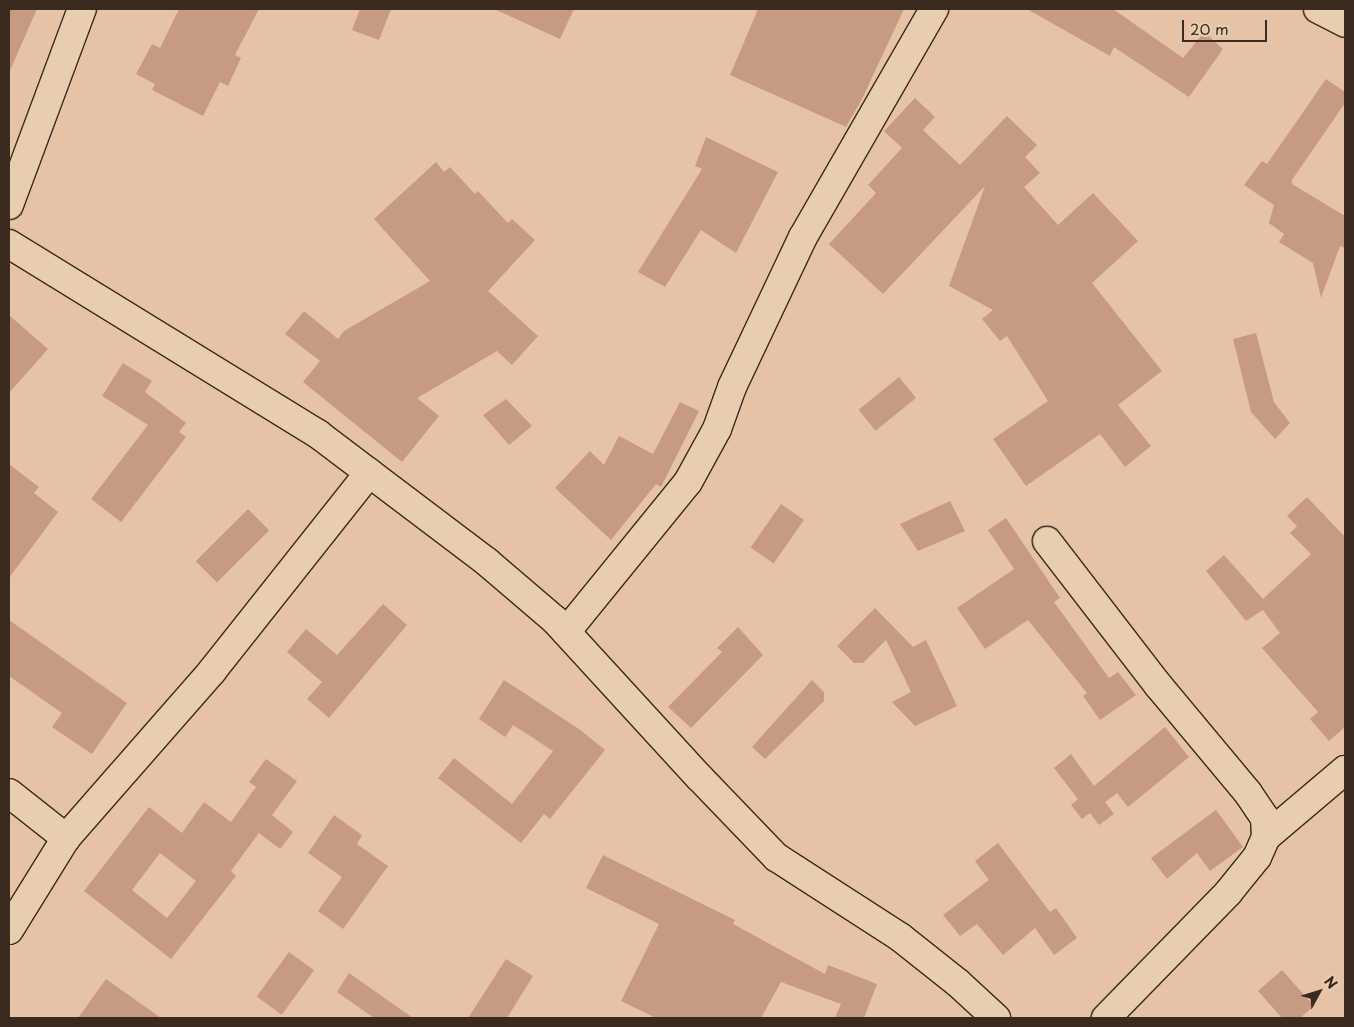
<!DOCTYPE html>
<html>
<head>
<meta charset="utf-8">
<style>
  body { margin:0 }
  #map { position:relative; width:1354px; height:1027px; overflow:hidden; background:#e6c3a7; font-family:"Playpen Sans",sans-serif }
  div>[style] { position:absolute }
  .building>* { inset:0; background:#c79b81; transform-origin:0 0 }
  .roads { filter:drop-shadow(1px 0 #3b2a1e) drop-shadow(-1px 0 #3b2a1e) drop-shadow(0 1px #3b2a1e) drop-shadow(0 -1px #3b2a1e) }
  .street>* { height:28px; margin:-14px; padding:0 14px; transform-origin:14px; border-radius:14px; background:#e9cdb0 }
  span { translate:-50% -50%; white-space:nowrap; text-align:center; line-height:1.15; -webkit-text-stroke:5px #e9cdb0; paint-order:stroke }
  .frame { position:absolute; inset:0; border:10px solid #3b2a1e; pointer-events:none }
  .north { position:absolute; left:1294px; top:967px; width:50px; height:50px; -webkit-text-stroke:4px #e9cdb0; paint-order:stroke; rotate:51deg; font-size:14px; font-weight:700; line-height:20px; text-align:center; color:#3b2a1e }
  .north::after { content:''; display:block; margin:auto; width:18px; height:22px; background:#3b2a1e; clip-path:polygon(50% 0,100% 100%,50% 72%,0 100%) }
  .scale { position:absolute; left:1182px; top:20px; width:85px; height:22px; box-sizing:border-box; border:2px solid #3b2a1e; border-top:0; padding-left:6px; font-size:15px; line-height:18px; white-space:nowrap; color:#3b2a1e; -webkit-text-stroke:4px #e9cdb0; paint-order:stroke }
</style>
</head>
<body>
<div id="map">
  <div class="building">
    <div style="clip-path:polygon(9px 9px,37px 9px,9px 73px)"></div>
    <div style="clip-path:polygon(179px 9px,259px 9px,235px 55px,241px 58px,228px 86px,220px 82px,203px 116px,152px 90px,155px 84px,136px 74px,152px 44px,160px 48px)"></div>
    <div style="clip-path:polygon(360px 9px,391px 9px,379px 40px,352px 30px)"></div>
    <div style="clip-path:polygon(494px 9px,574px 9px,560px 39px)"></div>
    <div style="clip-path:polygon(758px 9px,904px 9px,861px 101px,846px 127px,730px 75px)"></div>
    <div style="clip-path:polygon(1027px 9px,1113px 9px,1183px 58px,1204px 32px,1223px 49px,1189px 97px,1114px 47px,1110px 56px)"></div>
    <div style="clip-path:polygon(1326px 79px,1345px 92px,1345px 103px,1292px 180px,1292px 184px,1345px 216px,1345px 248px,1340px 246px,1321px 298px,1313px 263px,1279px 242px,1284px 234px,1269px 223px,1274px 205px,1244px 185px,1262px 161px,1267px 164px)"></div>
    <div style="clip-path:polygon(915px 98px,935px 117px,923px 130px,960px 165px,1007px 116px,1037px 145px,1025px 157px,1040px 173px,1024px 187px,1058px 225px,1093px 193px,1138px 241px,1092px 283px,1162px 371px,1118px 405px,1151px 446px,1125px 467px,1100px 434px,1026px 486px,993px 439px,1048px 401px,1007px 336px,1000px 341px,982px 319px,993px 310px,949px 286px,985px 186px,883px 294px,829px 244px,876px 193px,868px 185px,902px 148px,884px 131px)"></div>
    <div style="clip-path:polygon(706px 137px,778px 172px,736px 253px,701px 230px,665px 287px,638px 272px,702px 169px,695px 166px)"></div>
    <div style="clip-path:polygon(436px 162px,444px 172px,450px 167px,475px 194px,478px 191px,508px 223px,512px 219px,535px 240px,488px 291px,538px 336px,512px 365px,497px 351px,417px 398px,439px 416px,402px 462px,303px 382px,320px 361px,285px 334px,304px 311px,338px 339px,344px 331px,430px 281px,374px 219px)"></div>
    <div style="clip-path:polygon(9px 315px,48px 349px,9px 393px)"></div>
    <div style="clip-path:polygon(1256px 333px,1274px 402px,1290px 423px,1275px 439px,1251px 412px,1233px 339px)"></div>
    <div style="clip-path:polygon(123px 363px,152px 381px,145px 392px,186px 423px,179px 432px,186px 437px,121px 522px,91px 499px,148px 425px,102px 396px)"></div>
    <div style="left:899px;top:377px;width:27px;height:52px;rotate:51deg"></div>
    <div style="clip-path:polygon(506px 399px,532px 426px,509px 445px,483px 415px)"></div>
    <div style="clip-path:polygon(680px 402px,699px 411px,661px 487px,656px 484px,611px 540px,555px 488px,590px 451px,604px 465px,619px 436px,653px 454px)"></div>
    <div style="clip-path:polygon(9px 464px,39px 487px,34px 493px,58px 512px,9px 578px)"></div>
    <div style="clip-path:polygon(1307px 497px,1345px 537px,1345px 727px,1329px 741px,1310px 719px,1318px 712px,1262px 648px,1280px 633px,1263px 610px,1246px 621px,1206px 571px,1224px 555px,1263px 599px,1311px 554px,1290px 533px,1297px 526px,1287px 516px)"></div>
    <div style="clip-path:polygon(950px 501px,965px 531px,918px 551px,900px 524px)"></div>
    <div style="left:781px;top:504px;width:28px;height:53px;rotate:35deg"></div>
    <div style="left:248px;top:509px;width:30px;height:74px;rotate:45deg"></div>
    <div style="clip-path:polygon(1006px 518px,1060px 598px,1054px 602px,1109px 678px,1118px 672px,1136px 695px,1100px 720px,1083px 696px,1087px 693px,1028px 620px,985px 649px,957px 608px,1014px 569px,988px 530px)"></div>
    <div style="clip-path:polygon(383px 604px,407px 625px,329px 718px,307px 699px,322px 682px,287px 652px,306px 629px,337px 655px)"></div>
    <div style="clip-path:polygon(875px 608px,913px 647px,926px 640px,957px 706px,915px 726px,892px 702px,911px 692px,886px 640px,863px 663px,854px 663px,837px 646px)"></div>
    <div style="clip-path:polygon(9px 620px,127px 703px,92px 754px,52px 727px,62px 713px,9px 676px)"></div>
    <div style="clip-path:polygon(738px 627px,763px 655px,691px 728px,668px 707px,722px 652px,717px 648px)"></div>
    <div style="clip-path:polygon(504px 680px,579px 729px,605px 750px,550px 819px,544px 814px,521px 843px,438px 778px,454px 758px,512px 804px,553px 751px,513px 725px,505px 737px,479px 719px)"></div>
    <div style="clip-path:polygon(812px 680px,824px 692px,824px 701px,765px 759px,752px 747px)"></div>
    <div style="clip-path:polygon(1165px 727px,1189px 757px,1128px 807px,1117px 793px,1105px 802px,1114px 814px,1099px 825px,1090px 813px,1082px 819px,1071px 805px,1078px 799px,1054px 768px,1071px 754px,1094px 786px)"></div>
    <div style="clip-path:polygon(evenodd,266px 759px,297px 781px,272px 815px,293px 832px,280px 849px,259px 833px,231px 871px,236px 876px,171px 959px,84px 891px,149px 807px,182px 833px,204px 802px,231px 822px,256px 787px,249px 782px,266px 759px,160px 853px,196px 881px,167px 918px,132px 890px,160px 853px)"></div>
    <div style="clip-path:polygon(1216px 810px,1243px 847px,1210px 871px,1197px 853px,1167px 879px,1151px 858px)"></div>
    <div style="clip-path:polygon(334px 815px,362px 835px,357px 844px,388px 866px,343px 929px,318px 911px,342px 877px,308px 853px)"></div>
    <div style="clip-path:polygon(998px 843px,1050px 912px,1056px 908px,1077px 938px,1054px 955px,1035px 928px,1003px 955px,977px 924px,960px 936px,943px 915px,989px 880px,975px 861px)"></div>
    <div style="clip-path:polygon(603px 855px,735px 920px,733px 924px,825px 974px,828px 965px,877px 984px,864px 1018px,835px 1018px,841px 1004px,781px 982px,761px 1018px,656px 1018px,621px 1001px,659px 924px,586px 888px)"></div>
    <div style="left:289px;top:952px;width:31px;height:55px;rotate:36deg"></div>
    <div style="clip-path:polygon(506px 959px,533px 976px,507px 1018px,468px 1018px)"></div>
    <div style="clip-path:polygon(1282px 970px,1314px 1006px,1300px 1018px,1282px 1018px,1258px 991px)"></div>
    <div style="clip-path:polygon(349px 973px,413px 1018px,374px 1018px,337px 992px)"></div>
    <div style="clip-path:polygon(106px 979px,161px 1018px,78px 1018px)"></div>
  </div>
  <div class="roads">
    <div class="street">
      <div style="left:1318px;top:9px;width:30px;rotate:27deg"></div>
      <div style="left:9px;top:205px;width:209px;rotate:-69.6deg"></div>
      <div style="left:9px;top:244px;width:363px;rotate:31.6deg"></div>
      <div style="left:318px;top:434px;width:212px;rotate:37.1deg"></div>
      <div style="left:487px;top:562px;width:89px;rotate:40.5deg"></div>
      <div style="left:555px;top:620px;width:214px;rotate:47.5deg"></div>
      <div style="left:700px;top:778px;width:110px;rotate:46.1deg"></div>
      <div style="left:776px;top:857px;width:148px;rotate:32.8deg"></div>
      <div style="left:900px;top:937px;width:74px;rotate:38.4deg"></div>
      <div style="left:958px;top:983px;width:52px;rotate:42.6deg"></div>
      <div style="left:1047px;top:541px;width:182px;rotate:52.4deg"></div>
      <div style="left:1158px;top:685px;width:141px;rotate:50.2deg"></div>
      <div style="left:1248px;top:793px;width:30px;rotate:56deg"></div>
      <div style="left:1265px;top:818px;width:19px;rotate:87deg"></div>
      <div style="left:1266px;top:837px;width:22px;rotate:114deg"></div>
      <div style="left:1257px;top:857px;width:46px;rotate:128.9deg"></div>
      <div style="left:1228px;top:893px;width:175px;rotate:134.3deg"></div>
      <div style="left:566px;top:632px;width:193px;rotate:-50.9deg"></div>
      <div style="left:688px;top:482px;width:60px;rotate:-61.3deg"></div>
      <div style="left:717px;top:429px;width:45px;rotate:-70.3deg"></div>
      <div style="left:732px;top:387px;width:166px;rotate:-64.7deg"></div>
      <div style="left:803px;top:237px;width:263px;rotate:-60.1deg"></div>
      <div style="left:9px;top:793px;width:73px;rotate:38.3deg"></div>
      <div style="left:1266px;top:837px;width:104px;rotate:-40.3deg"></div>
      <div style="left:9px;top:930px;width:108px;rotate:-58.2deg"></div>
      <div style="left:66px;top:838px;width:222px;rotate:-48.8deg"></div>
      <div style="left:212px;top:671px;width:253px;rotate:-51.6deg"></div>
    </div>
  </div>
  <div class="frame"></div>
  <div class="north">N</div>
  <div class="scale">20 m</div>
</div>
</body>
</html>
